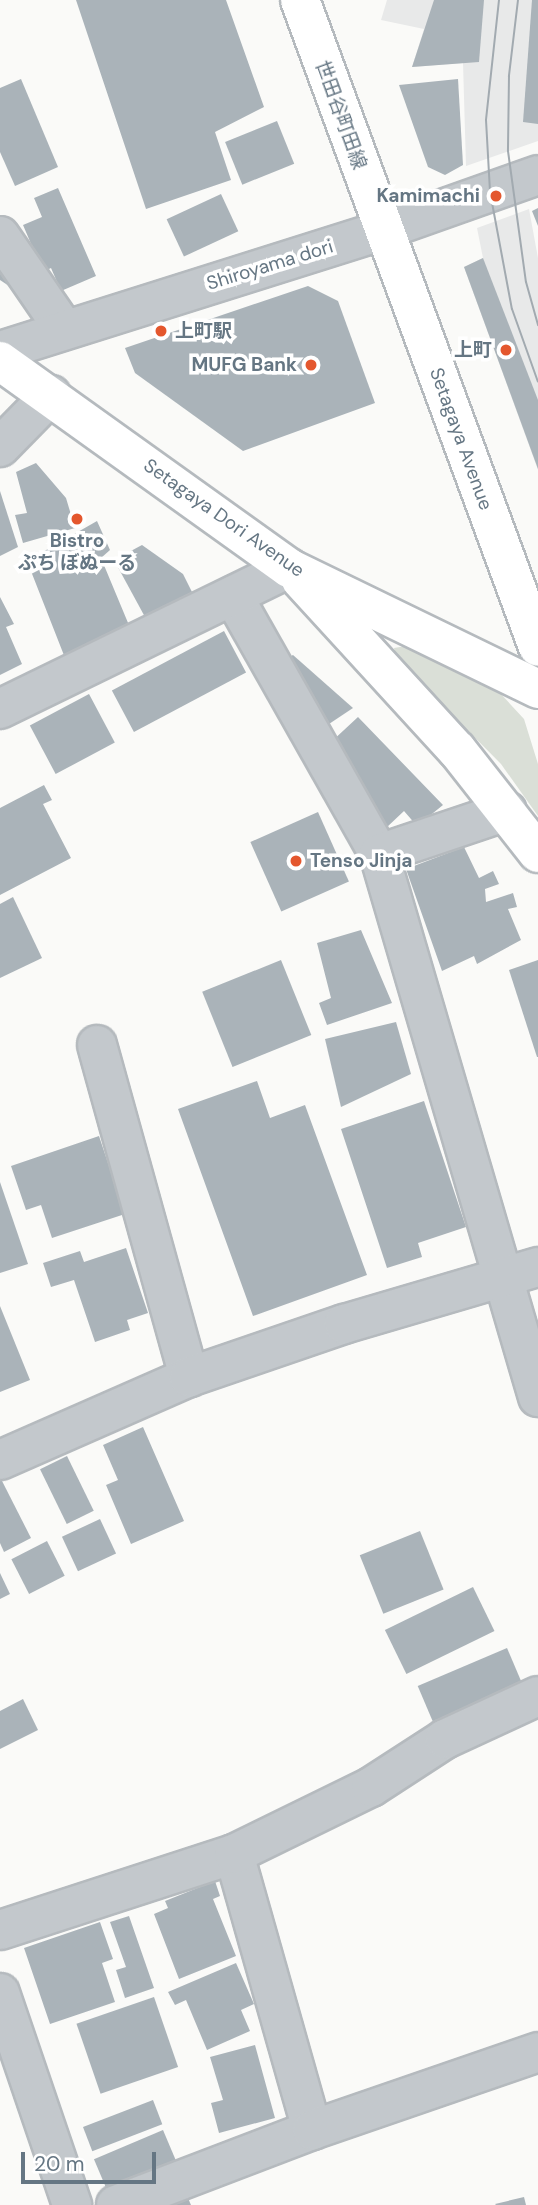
<!DOCTYPE html>
<html>
<head>
<meta charset="utf-8">
<style>
  body { margin:0 }
  #map { position:relative; width:538px; height:2205px; overflow:hidden; background:#fafaf8; font-family:"DM Sans","Noto Sans JP",sans-serif }
  div>[style] { position:absolute }
  .built>* { inset:0; background:#e8e9e9 }
  .green>* { inset:0; background:#dadfd7 }
  .building>* { inset:0; background:#aab3b9; transform-origin:0 0 }
  .roads { filter:drop-shadow(2px 0 #b5babe) drop-shadow(-2px 0 #b5babe) drop-shadow(0 2px #b5babe) drop-shadow(0 -2px #b5babe) }
  .minor>* { height:38px; margin:-19px; padding:0 19px; transform-origin:19px; border-radius:19px; background:#c3c8cc }
  .major>* { height:38px; margin:-19px; padding:0 19px; transform-origin:19px; border-radius:19px; background:#fff }
  .tram>* { height:2px; margin:-1px; padding:0 1px; transform-origin:1px; border-radius:1px; background:#a2aab0 }
  .dots>* { width:19px; height:19px; translate:-50% -50%; box-sizing:border-box; border:4px solid #fff; border-radius:50% }
  span { translate:-50% -50%; white-space:nowrap; text-align:center; line-height:1.15; -webkit-text-stroke:7px #fff; paint-order:stroke }
  .street-label { font-size:19px; color:#657683 }
  .poi-label { font-size:19px; color:#657683; font-weight:700 }
  .right { translate:-100% -50%; text-align:right }
  .left { translate:0 -50%; text-align:left }
  .scale { position:absolute; left:21px; top:2152px; width:135px; height:32px; box-sizing:border-box; border:4px solid #657683; border-top:0; padding-left:9px; font-size:21px; line-height:24px; white-space:nowrap; color:#657683; -webkit-text-stroke:5px #fff; paint-order:stroke }
</style>
</head>
<body>
<div id="map">
  <div class="built">
    <div style="clip-path:polygon(387px 0,538px 0,538px 141px,466px 166px,463px 63px,412px 67px,424px 29px,381px 20px)"></div>
    <div style="clip-path:polygon(529px 209px,538px 258px,538px 470px,464px 267px,483px 258px,477px 228px)"></div>
  </div>
  <div class="green">
    <div style="clip-path:polygon(412px 645px,500px 693px,524px 719px,538px 764px,538px 816px,501px 764px,396px 658px,394px 648px)"></div>
  </div>
  <div class="building">
    <div style="clip-path:polygon(76px 0,226px 0,264px 107px,215px 132px,231px 180px,146px 209px)"></div>
    <div style="clip-path:polygon(434px 0,484px 0,479px 62px,412px 67px)"></div>
    <div style="clip-path:polygon(532px 0,538px 0,538px 124px,523px 122px)"></div>
    <div style="clip-path:polygon(21px 79px,58px 167px,15px 186px,0 152px,0 88px)"></div>
    <div style="clip-path:polygon(458px 79px,463px 165px,445px 175px,428px 167px,399px 85px)"></div>
    <div style="left:277px;top:121px;width:46px;height:56px;rotate:68deg"></div>
    <div style="clip-path:polygon(58px 188px,96px 276px,61px 291px,51px 268px,43px 272px,23px 225px,42px 217px,34px 198px)"></div>
    <div style="left:221px;top:194px;width:41px;height:60px;rotate:65deg"></div>
    <div style="clip-path:polygon(538px 208px,538px 226px,532px 211px)"></div>
    <div style="clip-path:polygon(483px 258px,538px 400px,538px 469px,464px 267px)"></div>
    <div style="clip-path:polygon(0 269px,9px 286px,0 280px)"></div>
    <div style="clip-path:polygon(308px 286px,338px 301px,375px 403px,243px 451px,135px 373px,125px 348px)"></div>
    <div style="clip-path:polygon(36px 463px,66px 498px,75px 528px,23px 543px,15px 515px,27px 513px,16px 472px)"></div>
    <div style="clip-path:polygon(0 491px,18px 547px,0 556px)"></div>
    <div style="clip-path:polygon(97px 521px,110px 550px,101px 558px,131px 630px,67px 663px,27px 561px)"></div>
    <div style="clip-path:polygon(142px 545px,183px 574px,192px 592px,145px 617px,114px 560px)"></div>
    <div style="clip-path:polygon(0 597px,14px 624px,6px 627px,22px 664px,0 675px)"></div>
    <div style="left:224px;top:631px;width:47px;height:127px;rotate:62deg"></div>
    <div style="clip-path:polygon(293px 655px,353px 708px,323px 728px,284px 660px)"></div>
    <div style="left:89px;top:694px;width:55px;height:67px;rotate:62deg"></div>
    <div style="clip-path:polygon(358px 717px,443px 805px,417px 826px,404px 811px,386px 828px,361px 801px,330px 743px)"></div>
    <div style="clip-path:polygon(44px 785px,52px 800px,43px 804px,71px 858px,0 895px,0 808px)"></div>
    <div style="left:318px;top:812px;width:76px;height:74px;rotate:66deg"></div>
    <div style="clip-path:polygon(464px 847px,479px 878px,493px 871px,499px 884px,485px 889px,486px 902px,513px 893px,517px 907px,508px 909px,521px 940px,477px 964px,474px 956px,442px 971px,406px 869px)"></div>
    <div style="clip-path:polygon(13px 897px,42px 958px,0 978px,0 904px)"></div>
    <div style="clip-path:polygon(361px 930px,392px 1003px,327px 1025px,319px 1003px,331px 998px,317px 943px)"></div>
    <div style="left:281px;top:960px;width:81px;height:85px;rotate:68deg"></div>
    <div style="clip-path:polygon(538px 960px,538px 1057px,537px 1057px,509px 970px)"></div>
    <div style="clip-path:polygon(396px 1022px,411px 1074px,341px 1107px,325px 1039px)"></div>
    <div style="clip-path:polygon(257px 1081px,270px 1118px,305px 1105px,367px 1275px,253px 1316px,178px 1109px)"></div>
    <div style="clip-path:polygon(424px 1101px,466px 1227px,418px 1243px,422px 1257px,387px 1268px,341px 1129px)"></div>
    <div style="clip-path:polygon(99px 1136px,125px 1214px,52px 1238px,41px 1205px,26px 1210px,11px 1166px)"></div>
    <div style="clip-path:polygon(0 1182px,28px 1264px,0 1273px)"></div>
    <div style="clip-path:polygon(126px 1248px,148px 1313px,127px 1320px,130px 1330px,95px 1342px,74px 1280px,51px 1287px,43px 1263px,80px 1251px,84px 1262px)"></div>
    <div style="clip-path:polygon(0 1306px,30px 1380px,0 1392px)"></div>
    <div style="clip-path:polygon(143px 1427px,184px 1521px,131px 1544px,106px 1485px,118px 1480px,103px 1445px)"></div>
    <div style="left:67px;top:1456px;width:61px;height:30px;rotate:64deg"></div>
    <div style="clip-path:polygon(0 1477px,31px 1538px,4px 1552px,0 1543px)"></div>
    <div style="left:100px;top:1519px;width:38px;height:42px;rotate:65deg"></div>
    <div style="left:420px;top:1531px;width:63px;height:65px;rotate:68deg"></div>
    <div style="left:47px;top:1541px;width:39px;height:40px;rotate:63deg"></div>
    <div style="clip-path:polygon(0 1573px,10px 1594px,0 1599px)"></div>
    <div style="left:473px;top:1587px;width:49px;height:98px;rotate:64deg"></div>
    <div style="left:507px;top:1648px;width:43px;height:97px;rotate:67deg"></div>
    <div style="clip-path:polygon(23px 1699px,38px 1730px,0 1749px,0 1711px)"></div>
    <div style="clip-path:polygon(215px 1881px,220px 1896px,213px 1899px,236px 1956px,179px 1979px,154px 1914px,168px 1908px,165px 1901px)"></div>
    <div style="clip-path:polygon(129px 1916px,154px 1988px,125px 1998px,116px 1970px,126px 1967px,110px 1922px)"></div>
    <div style="clip-path:polygon(100px 1922px,113px 1959px,102px 1963px,115px 2002px,50px 2024px,24px 1948px)"></div>
    <div style="clip-path:polygon(236px 1963px,254px 2004px,241px 2010px,250px 2031px,207px 2050px,186px 2000px,175px 2005px,168px 1992px)"></div>
    <div style="left:154px;top:1997px;width:74px;height:82px;rotate:71deg"></div>
    <div style="clip-path:polygon(255px 2045px,275px 2118px,219px 2133px,211px 2103px,223px 2100px,210px 2057px)"></div>
    <div style="left:153px;top:2100px;width:26px;height:75px;rotate:69deg"></div>
    <div style="left:163px;top:2130px;width:33px;height:75px;rotate:67deg"></div>
    <div style="clip-path:polygon(185px 2191px,191px 2205px,152px 2205px)"></div>
    <div style="clip-path:polygon(524px 2197px,526px 2205px,496px 2205px,495px 2204px)"></div>
  </div>
  <div class="roads">
    <div class="minor">
      <div style="left:0;top:236px;width:113px;rotate:55.5deg"></div>
      <div style="left:0;top:351px;width:402px;rotate:-17.5deg"></div>
      <div style="left:383px;top:230px;width:164px;rotate:-19.5deg"></div>
      <div style="left:0;top:447px;width:73px;rotate:-45.6deg"></div>
      <div style="left:233px;top:596px;width:296px;rotate:60.5deg"></div>
      <div style="left:379px;top:854px;width:566px;rotate:73.68deg"></div>
      <div style="left:0;top:709px;width:322px;rotate:-26deg"></div>
      <div style="left:379px;top:854px;width:135px;rotate:-18.6deg"></div>
      <div style="left:97px;top:1045px;width:345px;rotate:74.5deg"></div>
      <div style="left:0;top:1460px;width:206px;rotate:-23.7deg"></div>
      <div style="left:189px;top:1377px;width:164px;rotate:-18.9deg"></div>
      <div style="left:344px;top:1324px;width:202px;rotate:-16.4deg"></div>
      <div style="left:234px;top:1854px;width:287px;rotate:74.2deg"></div>
      <div style="left:0;top:1930px;width:246px;rotate:-18deg"></div>
      <div style="left:234px;top:1854px;width:153px;rotate:-26.1deg"></div>
      <div style="left:371px;top:1787px;width:88px;rotate:-33deg"></div>
      <div style="left:445px;top:1739px;width:102px;rotate:-24.8deg"></div>
      <div style="left:0;top:1993px;width:224px;rotate:71.2deg"></div>
      <div style="left:116px;top:2205px;width:210px;rotate:-20.9deg"></div>
      <div style="left:312px;top:2130px;width:239px;rotate:-19deg"></div>
    </div>
    <div class="major">
      <div style="left:300px;top:0;width:689px;rotate:69.8deg"></div>
      <div style="left:0;top:361px;width:355px;rotate:35.6deg"></div>
      <div style="left:289px;top:568px;width:277px;rotate:25.9deg"></div>
      <div style="left:301px;top:580px;width:231px;rotate:47.5deg"></div>
      <div style="left:457px;top:750px;width:131px;rotate:51.8deg"></div>
    </div>
  </div>
  <div class="tram">
    <div style="left:499px;top:0;width:121px;rotate:96.2deg"></div>
    <div style="left:486px;top:120px;width:72px;rotate:86.8deg"></div>
    <div style="left:490px;top:192px;width:119px;rotate:79.4deg"></div>
    <div style="left:512px;top:309px;width:77px;rotate:70.4deg"></div>
    <div style="left:518px;top:0;width:77px;rotate:96.8deg"></div>
    <div style="left:509px;top:76px;width:75px;rotate:90.8deg"></div>
    <div style="left:508px;top:151px;width:132px;rotate:82.2deg"></div>
    <div style="left:526px;top:282px;width:45px;rotate:74.4deg"></div>
  </div>
  <div class="dots">
    <div style="left:496px;top:196px;background:#e4572e"></div>
    <div style="left:161px;top:331px;background:#e4572e"></div>
    <div style="left:506px;top:350px;background:#e4572e"></div>
    <div style="left:311px;top:365px;background:#e4572e"></div>
    <div style="left:77px;top:519px;background:#e4572e"></div>
    <div style="left:296px;top:861px;background:#e4572e"></div>
  </div>
  <div class="street-label">
    <span style="left:341px;top:115px;rotate:70deg">世田谷町田線</span>
    <span style="left:270px;top:265px;rotate:-17deg">Shiroyama dori</span>
    <span style="left:461px;top:439px;rotate:70deg">Setagaya Avenue</span>
    <span style="left:224px;top:518px;rotate:35deg">Setagaya Dori Avenue</span>
  </div>
  <div class="poi-label">
    <span class="right" style="left:480px;top:196px">Kamimachi</span>
    <span class="left" style="left:175px;top:331px">上町駅</span>
    <span class="right" style="left:492px;top:350px">上町</span>
    <span class="right" style="left:297px;top:365px">MUFG Bank</span>
    <span style="left:77px;top:552px">Bistro<br>ぷち ぼぬーる</span>
    <span class="left" style="left:310px;top:861px">Tenso Jinja</span>
  </div>
  <div class="scale">20 m</div>
</div>
</body>
</html>
